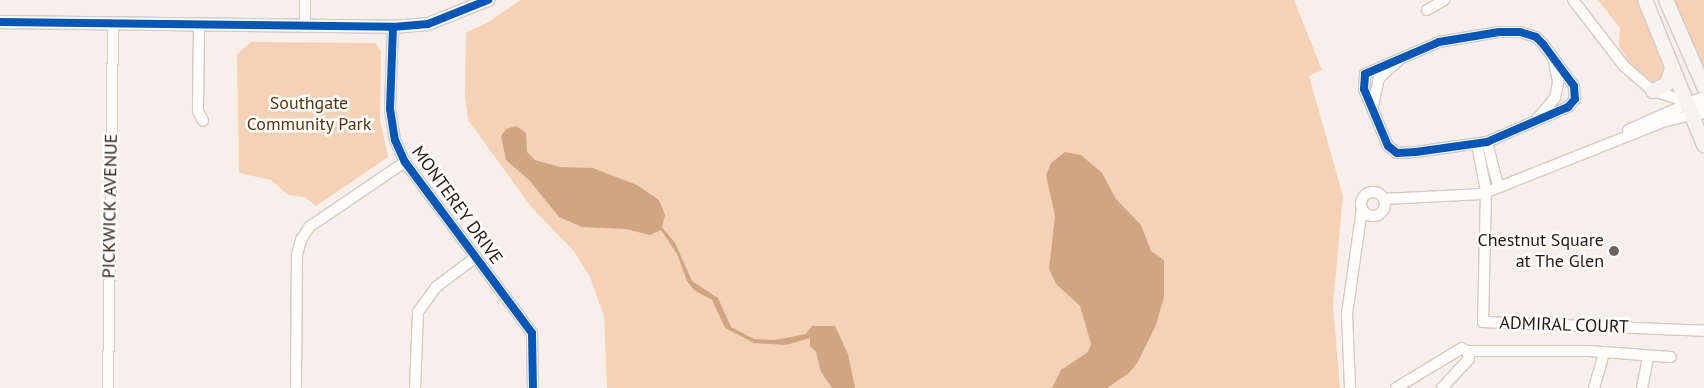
<!DOCTYPE html>
<html>
<head>
<meta charset="utf-8">
<style>
  body { margin:0 }
  #map { position:relative; width:1704px; height:388px; overflow:hidden; background:#f7f0ea; font-family:"PT Sans",sans-serif }
  div>[style] { position:absolute }
  .green>* { inset:0; background:#f5d2b6 }
  .water>* { inset:0; background:#d0a582 }
  .roads { filter:drop-shadow(1px 0 #d3cac3) drop-shadow(-1px 0 #d3cac3) drop-shadow(0 1px #d3cac3) drop-shadow(0 -1px #d3cac3) }
  .minor>* { height:10px; margin:-5px; padding:0 5px; transform-origin:5px; border-radius:5px; background:#fefdfc }
  .minor>.ring { margin:-5px; padding:0; box-sizing:content-box; background:none; border:10px solid #fefdfc; border-radius:50% }
  .tertiary>* { height:12px; margin:-6px; padding:0 6px; transform-origin:6px; border-radius:6px; background:#fefdfc }
  .secondary>* { height:14px; margin:-7px; padding:0 7px; transform-origin:7px; border-radius:7px; background:#f7f3f1 }
  .cycleway>* { height:8px; margin:-4px; padding:0 4px; transform-origin:4px; border-radius:4px; background:#0057b8 }
  .dots>* { width:14px; height:14px; translate:-50% -50%; box-sizing:border-box; border:2px solid #fff; border-radius:50% }
  span { translate:-50% -50%; white-space:nowrap; text-align:center; line-height:1.15; -webkit-text-stroke:5px #fff; paint-order:stroke }
  .park-label { font-size:18px; color:#5a330e }
  .street-label { font-size:18px; color:#241910 }
  .poi-label { font-size:18px; color:#241910 }
  .right { translate:-100% -50%; text-align:right }
</style>
</head>
<body>
<div id="map">
  <div class="green">
    <div style="clip-path:polygon(521px 0,1294px 0,1322px 70px,1309px 76px,1343px 196px,1333px 305px,1340px 388px,607px 388px,604px 316px,590px 277px,573px 250px,532px 208px,468px 120px,465px 96px,466px 32px,487px 23px)"></div>
    <div style="clip-path:polygon(1598px 0,1641px 0,1670px 80px,1654px 85px,1634px 69px,1619px 46px,1620px 28px)"></div>
    <div style="clip-path:polygon(1674px 0,1704px 0,1704px 73px,1684px 26px)"></div>
    <div style="clip-path:polygon(251px 42px,376px 43px,381px 51px,380px 120px,388px 157px,316px 206px,305px 197px,288px 195px,271px 180px,239px 173px,237px 54px)"></div>
  </div>
  <div class="water">
    <div style="clip-path:polygon(516px 126px,526px 133px,527px 152px,535px 160px,560px 167px,593px 168px,637px 185px,659px 200px,665px 215px,662px 227px,675px 243px,692px 281px,718px 298px,731px 327px,754px 339px,775px 340px,806px 334px,812px 326px,835px 326px,848px 354px,855px 388px,832px 388px,821px 372px,816px 352px,810px 346px,810px 338px,786px 345px,754px 343px,725px 328px,712px 300px,694px 290px,687px 281px,677px 254px,661px 230px,650px 235px,626px 229px,582px 227px,559px 217px,530px 181px,506px 160px,501px 136px,506px 129px)"></div>
    <div style="clip-path:polygon(1065px 152px,1081px 155px,1102px 173px,1116px 199px,1141px 225px,1151px 251px,1164px 260px,1164px 297px,1156px 325px,1138px 362px,1129px 373px,1107px 388px,1052px 388px,1061px 370px,1088px 352px,1091px 344px,1080px 306px,1056px 284px,1049px 269px,1055px 216px,1046px 175px,1051px 163px)"></div>
  </div>
  <div class="roads">
    <div class="minor">
      <div style="left:1573px;top:0;width:83px;rotate:52.3deg"></div>
      <div style="left:1624px;top:66px;width:38px;rotate:41deg"></div>
      <div style="left:1653px;top:91px;width:53px;rotate:17.4deg"></div>
      <div style="left:1427px;top:10px;width:20px;rotate:-30deg"></div>
      <div style="left:199px;top:25px;width:86px;rotate:90.7deg"></div>
      <div style="left:198px;top:111px;width:11px;rotate:63deg"></div>
      <div style="left:305px;top:27px;width:27px;rotate:-90deg"></div>
      <div style="left:393px;top:27px;width:82px;rotate:92.1deg"></div>
      <div style="left:390px;top:109px;width:31px;rotate:81deg"></div>
      <div style="left:395px;top:140px;width:24px;rotate:66deg"></div>
      <div style="left:405px;top:162px;width:213px;rotate:53.4deg"></div>
      <div style="left:532px;top:333px;width:55px;rotate:89deg"></div>
      <div style="left:1499px;top:32px;width:21px"></div>
      <div style="left:1520px;top:32px;width:17px;rotate:17deg"></div>
      <div style="left:1536px;top:37px;width:10px;rotate:45deg"></div>
      <div style="left:1543px;top:44px;width:52px;rotate:53.6deg"></div>
      <div style="left:1574px;top:86px;width:13px;rotate:86deg"></div>
      <div style="left:1575px;top:99px;width:11px;rotate:131deg"></div>
      <div style="left:1568px;top:107px;width:88px;rotate:156.6deg"></div>
      <div style="left:1487px;top:142px;width:72px;rotate:172deg"></div>
      <div style="left:1416px;top:152px;width:19px;rotate:177deg"></div>
      <div style="left:1397px;top:153px;width:11px;rotate:-142deg"></div>
      <div style="left:1388px;top:146px;width:62px;rotate:-112.8deg"></div>
      <div style="left:1364px;top:89px;width:15px;rotate:-86deg"></div>
      <div style="left:1365px;top:74px;width:81px;rotate:-23.4deg"></div>
      <div style="left:1439px;top:42px;width:61px;rotate:-9.5deg"></div>
      <div style="left:1373px;top:106px;width:29px;rotate:-78deg"></div>
      <div style="left:1379px;top:78px;width:25px;rotate:-42deg"></div>
      <div style="left:1538px;top:118px;width:26px;rotate:-50deg"></div>
      <div style="left:1555px;top:98px;width:16px;rotate:-79deg"></div>
      <div style="left:1558px;top:82px;width:25px;rotate:-101deg"></div>
      <div style="left:1628px;top:130px;width:64px;rotate:-23.8deg"></div>
      <div style="left:1487px;top:142px;width:45px;rotate:76deg"></div>
      <div style="left:1477px;top:144px;width:48px;rotate:79.2deg"></div>
      <div style="left:1486px;top:191px;width:131px;rotate:91.3deg"></div>
      <div style="left:1483px;top:322px;width:221px;rotate:2.3deg"></div>
      <div class="ring" style="left:1361px;top:192px;width:14px;height:14px"></div>
      <div style="left:1384px;top:199px;width:98px;rotate:-2.9deg"></div>
      <div style="left:1482px;top:194px;width:195px;rotate:-21.7deg"></div>
      <div style="left:1663px;top:122px;width:29px;rotate:-14deg"></div>
      <div style="left:1467px;top:351px;width:122px"></div>
      <div style="left:1589px;top:351px;width:82px;rotate:4.2deg"></div>
      <div style="left:108px;top:388px;width:364px;rotate:-89.2deg"></div>
      <div style="left:296px;top:388px;width:133px;rotate:-89.6deg"></div>
      <div style="left:297px;top:255px;width:16px;rotate:-75deg"></div>
      <div style="left:301px;top:240px;width:15px;rotate:-58deg"></div>
      <div style="left:309px;top:227px;width:116px;rotate:-34.1deg"></div>
      <div style="left:415px;top:388px;width:76px;rotate:-87.7deg"></div>
      <div style="left:418px;top:312px;width:31px;rotate:-54deg"></div>
      <div style="left:436px;top:287px;width:50px;rotate:-36.9deg"></div>
      <div style="left:1350px;top:388px;width:74px;rotate:-92.3deg"></div>
      <div style="left:1347px;top:314px;width:106px;rotate:-81.9deg"></div>
      <div style="left:1396px;top:388px;width:77px;rotate:-31.2deg"></div>
      <div style="left:1462px;top:348px;width:6px;rotate:31deg"></div>
      <div style="left:1467px;top:351px;width:8px;rotate:76deg"></div>
      <div style="left:1469px;top:359px;width:40px;rotate:133deg"></div>
      <div style="left:1594px;top:388px;width:37px;rotate:-74deg"></div>
      <div style="left:1642px;top:388px;width:32px;rotate:-79deg"></div>
    </div>
    <div class="tertiary">
      <div style="left:0;top:22px;width:393px;rotate:0.7deg"></div>
      <div style="left:393px;top:27px;width:35px;rotate:-5deg"></div>
      <div style="left:428px;top:24px;width:65px;rotate:-21.8deg"></div>
      <div style="left:1687px;top:104px;width:18px;rotate:-19deg"></div>
      <div style="left:1691px;top:115px;width:13px;rotate:-13deg"></div>
    </div>
    <div class="secondary">
      <div style="left:1645px;top:0;width:157px;rotate:67.9deg"></div>
      <div style="left:1666px;top:0;width:95px;rotate:66.4deg"></div>
      <div style="left:1653px;top:91px;width:16px;rotate:-27deg"></div>
      <div style="left:1667px;top:84px;width:17px;rotate:-73deg"></div>
    </div>
  </div>
  <div class="cycleway">
    <div style="left:0;top:22px;width:393px;rotate:0.7deg"></div>
    <div style="left:393px;top:27px;width:35px;rotate:-5deg"></div>
    <div style="left:428px;top:24px;width:65px;rotate:-21.8deg"></div>
    <div style="left:393px;top:27px;width:82px;rotate:92.1deg"></div>
    <div style="left:390px;top:109px;width:31px;rotate:81deg"></div>
    <div style="left:395px;top:140px;width:24px;rotate:66deg"></div>
    <div style="left:405px;top:162px;width:213px;rotate:53.4deg"></div>
    <div style="left:532px;top:333px;width:55px;rotate:89deg"></div>
    <div style="left:1499px;top:32px;width:21px"></div>
    <div style="left:1520px;top:32px;width:17px;rotate:17deg"></div>
    <div style="left:1536px;top:37px;width:10px;rotate:45deg"></div>
    <div style="left:1543px;top:44px;width:52px;rotate:53.6deg"></div>
    <div style="left:1574px;top:86px;width:13px;rotate:86deg"></div>
    <div style="left:1575px;top:99px;width:11px;rotate:131deg"></div>
    <div style="left:1568px;top:107px;width:88px;rotate:156.6deg"></div>
    <div style="left:1487px;top:142px;width:72px;rotate:172deg"></div>
    <div style="left:1416px;top:152px;width:19px;rotate:177deg"></div>
    <div style="left:1397px;top:153px;width:11px;rotate:-142deg"></div>
    <div style="left:1388px;top:146px;width:62px;rotate:-112.8deg"></div>
    <div style="left:1364px;top:89px;width:15px;rotate:-86deg"></div>
    <div style="left:1365px;top:74px;width:81px;rotate:-23.4deg"></div>
    <div style="left:1439px;top:42px;width:61px;rotate:-9.5deg"></div>
  </div>
  <div class="dots">
    <div style="left:1614px;top:251px;background:#6e645c"></div>
  </div>
  <div class="park-label">
    <span style="left:309px;top:114px">Southgate<br>Community Park</span>
  </div>
  <div class="street-label">
    <span style="left:457px;top:205px;rotate:54deg">MONTEREY DRIVE</span>
    <span style="left:110px;top:206px;rotate:-89deg">PICKWICK AVENUE</span>
    <span style="left:1564px;top:325px;rotate:2deg">ADMIRAL COURT</span>
  </div>
  <div class="poi-label">
    <span class="right" style="left:1604px;top:251px">Chestnut Square<br>at The Glen</span>
  </div>
</div>
</body>
</html>
